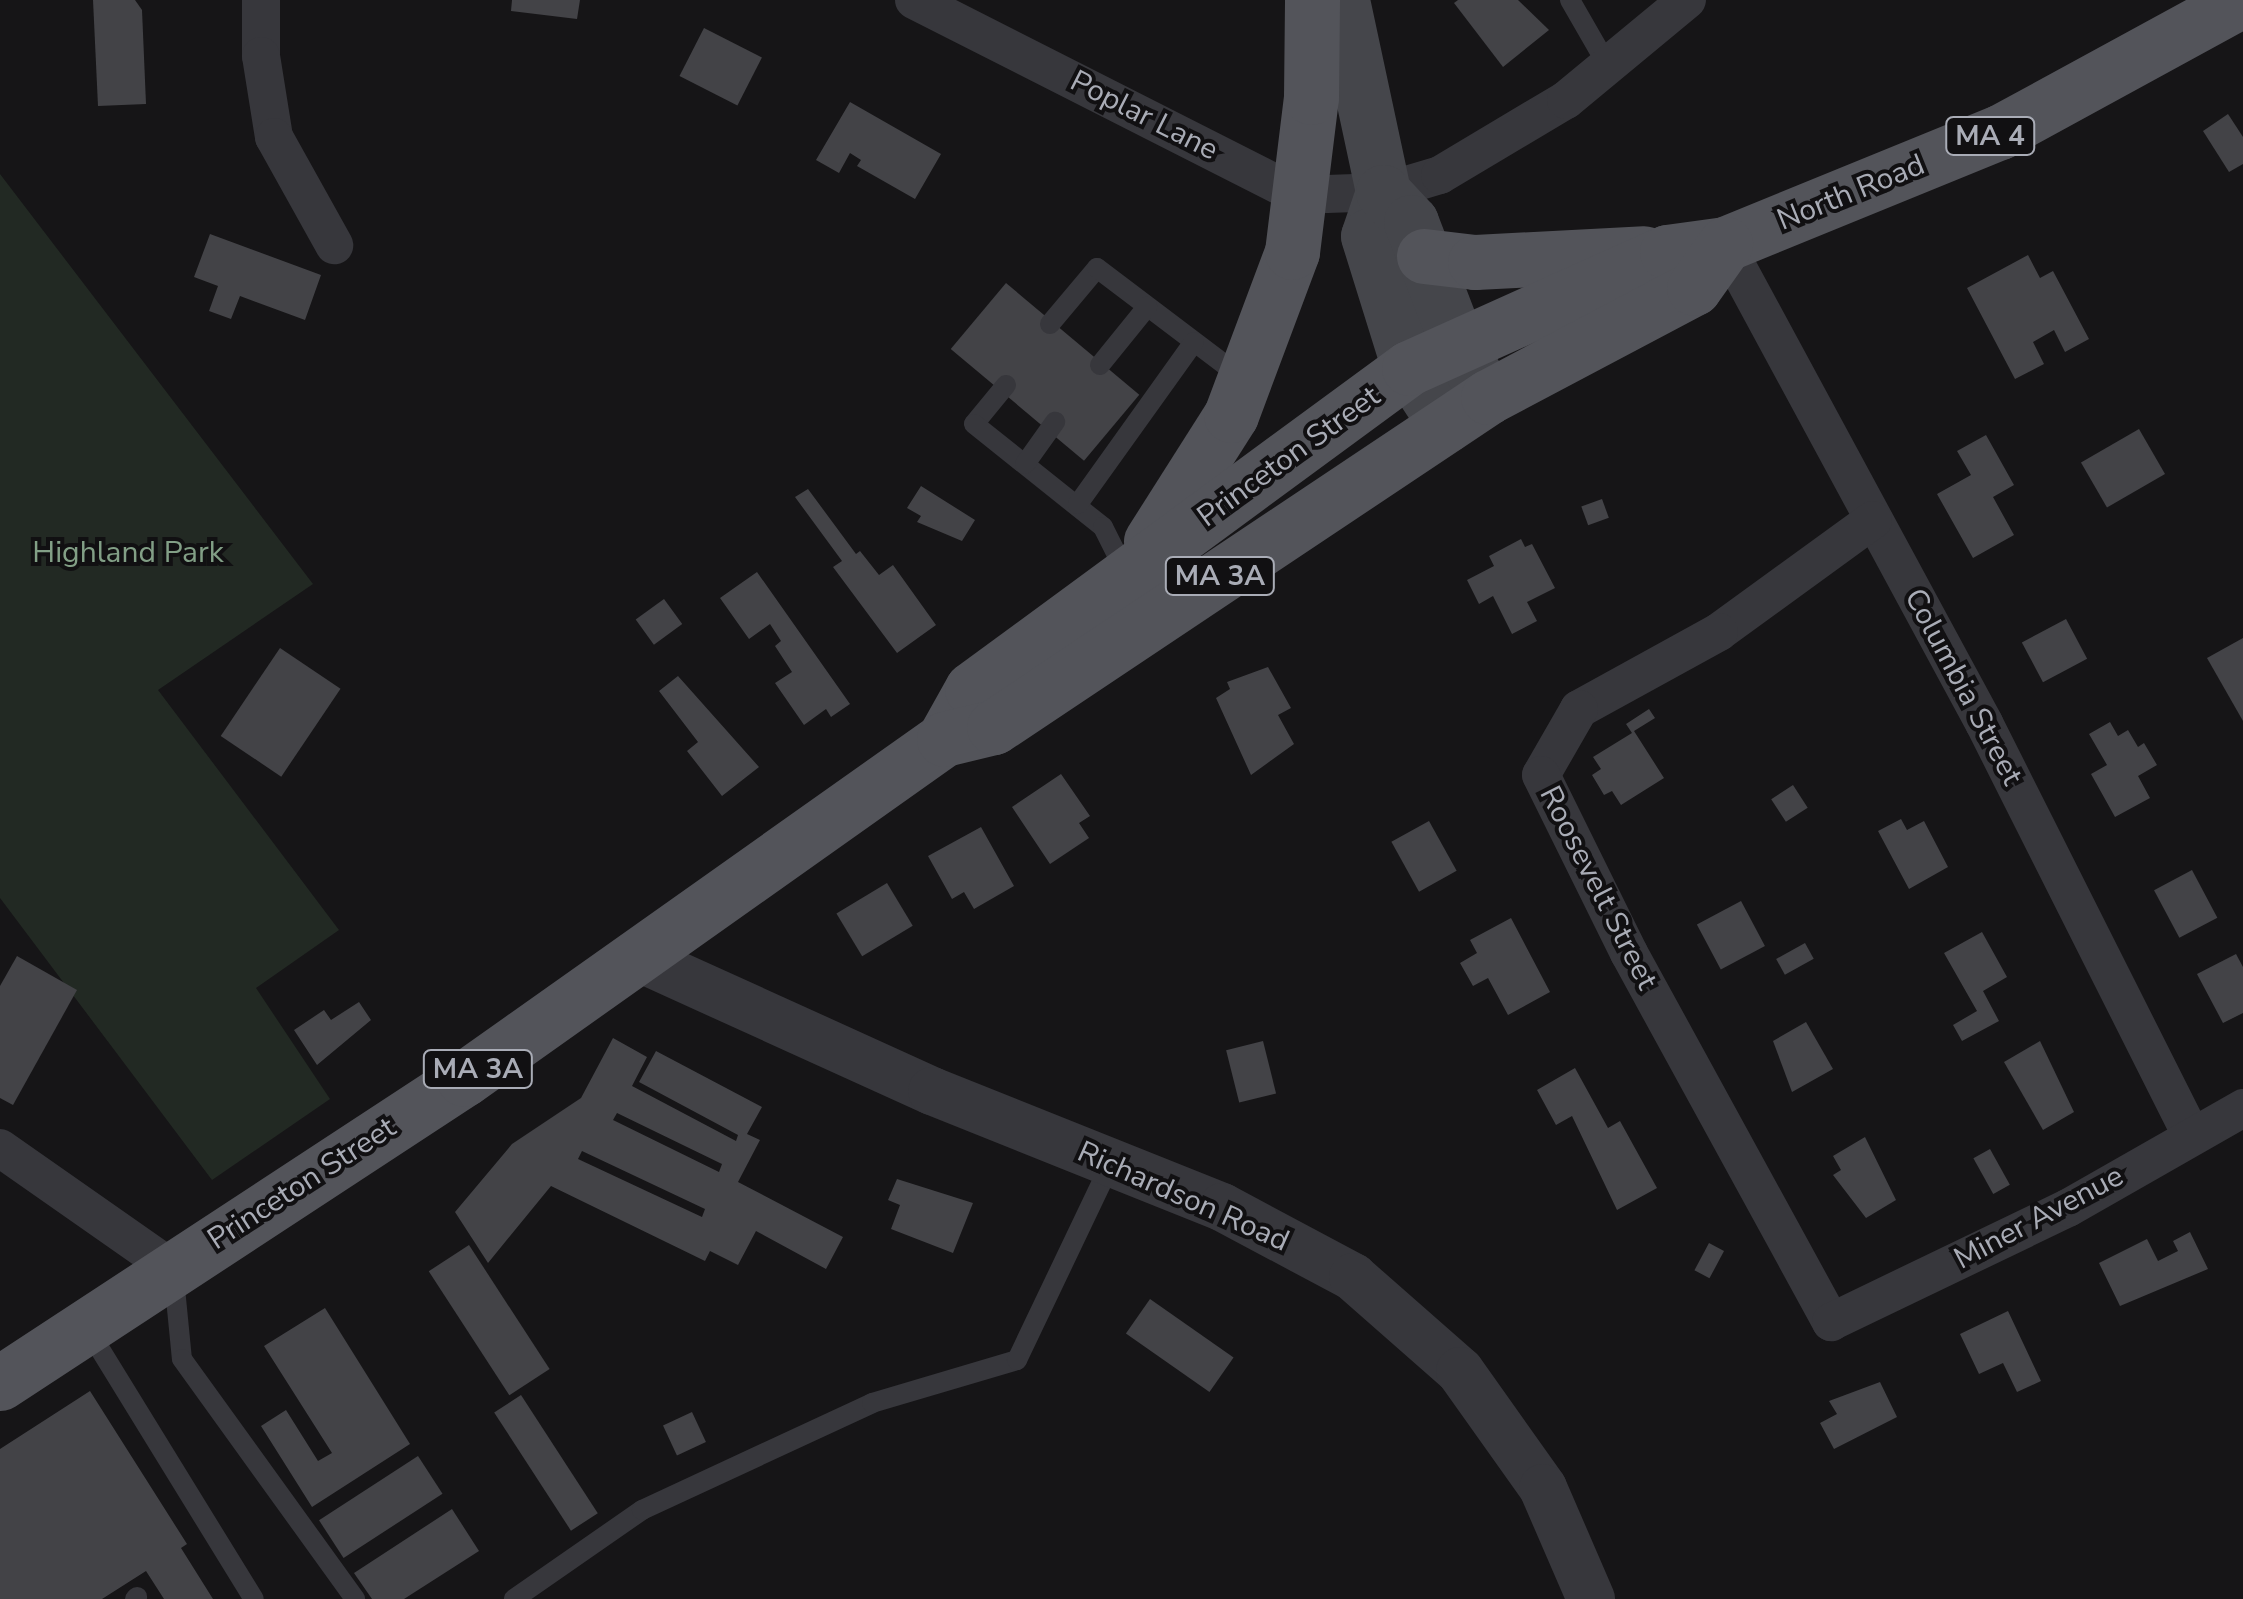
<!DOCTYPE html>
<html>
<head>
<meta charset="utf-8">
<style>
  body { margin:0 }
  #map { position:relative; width:2243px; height:1599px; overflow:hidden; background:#161517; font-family:"Nunito Sans",sans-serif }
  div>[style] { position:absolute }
  .green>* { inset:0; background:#222923 }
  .building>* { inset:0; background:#434347; transform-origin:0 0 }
  .service>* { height:20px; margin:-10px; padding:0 10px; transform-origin:10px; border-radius:10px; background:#37373c }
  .minor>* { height:38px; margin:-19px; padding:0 19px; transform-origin:19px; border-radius:19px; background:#37373c }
  .tertiary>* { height:48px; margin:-24px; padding:0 24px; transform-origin:24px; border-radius:24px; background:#37373c }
  .secondary>* { height:55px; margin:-27.5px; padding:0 27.5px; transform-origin:27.5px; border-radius:27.5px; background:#45464b }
  .primary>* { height:55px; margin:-27.5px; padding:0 27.5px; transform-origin:27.5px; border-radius:27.5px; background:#53545a }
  span { translate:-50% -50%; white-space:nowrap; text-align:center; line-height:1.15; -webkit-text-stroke:8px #111012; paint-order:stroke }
  .shield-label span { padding:2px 8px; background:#111012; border:2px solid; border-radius:8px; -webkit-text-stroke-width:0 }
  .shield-label { font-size:28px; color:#a9acb6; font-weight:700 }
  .street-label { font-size:30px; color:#a9acb6 }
  .park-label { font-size:30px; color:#829f86 }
</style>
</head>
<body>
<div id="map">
  <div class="green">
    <div style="clip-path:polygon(0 174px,313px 584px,158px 690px,339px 930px,256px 988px,330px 1099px,212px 1180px,0 898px)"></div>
  </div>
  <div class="building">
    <div style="clip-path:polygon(93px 0,135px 0,142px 10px,146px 104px,98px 106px)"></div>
    <div style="clip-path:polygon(512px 0,580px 0,577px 19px,511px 11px)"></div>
    <div style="clip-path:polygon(1458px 0,1518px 0,1549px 30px,1503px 67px,1454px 3px)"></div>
    <div style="left:704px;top:28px;width:65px;height:54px;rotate:27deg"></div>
    <div style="clip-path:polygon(850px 102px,941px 154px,915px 199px,857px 166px,861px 160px,850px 153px,839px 173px,816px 160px)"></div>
    <div style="clip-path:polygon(2228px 114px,2243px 137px,2243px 164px,2229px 172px,2203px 131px)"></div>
    <div style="clip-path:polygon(210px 234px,321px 275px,305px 320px,240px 296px,231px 319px,209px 311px,218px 286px,194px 277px)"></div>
    <div style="clip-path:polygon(2028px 255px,2040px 278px,2053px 271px,2089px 339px,2065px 352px,2054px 330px,2033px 342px,2044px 364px,2015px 379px,1967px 288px)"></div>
    <div style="left:1006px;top:283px;width:174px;height:86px;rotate:40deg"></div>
    <div style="left:2139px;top:429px;width:52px;height:67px;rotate:60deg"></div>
    <div style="clip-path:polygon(1986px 435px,2014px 485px,1993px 497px,2014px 535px,1973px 558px,1937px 494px,1971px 475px,1957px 451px)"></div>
    <div style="clip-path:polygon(921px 486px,975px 520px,962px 541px,917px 522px,921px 516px,907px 508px)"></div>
    <div style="clip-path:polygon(808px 489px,856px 554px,860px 551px,879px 575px,893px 565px,936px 625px,897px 653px,833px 567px,842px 561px,795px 497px)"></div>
    <div style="left:1602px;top:499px;width:20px;height:22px;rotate:70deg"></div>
    <div style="clip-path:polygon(1521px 539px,1525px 547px,1532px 544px,1555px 588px,1527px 602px,1537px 621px,1512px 634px,1493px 596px,1479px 604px,1467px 580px,1494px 566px,1489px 556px)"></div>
    <div style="clip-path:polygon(757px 572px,850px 704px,831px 717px,826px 709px,804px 725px,775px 683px,792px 672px,775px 646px,781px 641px,770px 624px,749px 639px,720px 598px)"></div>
    <div style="left:664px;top:599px;width:31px;height:35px;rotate:54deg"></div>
    <div style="left:2066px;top:619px;width:45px;height:50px;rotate:62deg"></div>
    <div style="clip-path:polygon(2243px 638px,2243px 721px,2207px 658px)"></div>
    <div style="left:280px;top:648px;width:73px;height:106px;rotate:34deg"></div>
    <div style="clip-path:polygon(1268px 667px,1291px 708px,1278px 715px,1294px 744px,1251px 775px,1216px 698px,1230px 689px,1227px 682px)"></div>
    <div style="clip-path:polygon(678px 676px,759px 767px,722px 796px,687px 751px,698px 742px,659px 691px)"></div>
    <div style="clip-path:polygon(1649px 709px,1655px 718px,1634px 731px,1664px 778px,1621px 805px,1612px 791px,1604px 795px,1592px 775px,1601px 769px,1593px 757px,1632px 733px,1626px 724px)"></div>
    <div style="clip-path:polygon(2110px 722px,2118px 736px,2128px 730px,2138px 747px,2144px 743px,2157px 765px,2138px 776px,2150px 798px,2115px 817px,2091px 774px,2107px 765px,2089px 734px)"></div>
    <div style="clip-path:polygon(1061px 774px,1090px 816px,1079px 823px,1089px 838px,1050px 864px,1012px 807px)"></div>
    <div style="left:1793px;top:785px;width:27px;height:26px;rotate:57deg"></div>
    <div style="clip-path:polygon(1901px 819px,1907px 830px,1924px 821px,1948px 867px,1909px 889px,1878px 831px)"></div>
    <div style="left:1429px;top:821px;width:57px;height:43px;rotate:61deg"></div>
    <div style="clip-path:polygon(981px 827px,1014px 886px,974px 909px,964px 892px,952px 899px,928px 856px)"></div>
    <div style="left:2192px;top:870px;width:54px;height:43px;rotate:62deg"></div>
    <div style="left:887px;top:883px;width:50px;height:59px;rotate:59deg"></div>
    <div style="left:1741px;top:901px;width:51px;height:50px;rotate:62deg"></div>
    <div style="clip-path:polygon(1511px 918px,1550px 992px,1508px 1015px,1488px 978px,1473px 986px,1460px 963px,1477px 953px,1470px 940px)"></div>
    <div style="clip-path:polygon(1982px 932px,2007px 977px,1983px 991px,1999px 1021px,1962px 1041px,1953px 1025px,1977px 1011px,1944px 953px)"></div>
    <div style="left:1805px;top:943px;width:18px;height:33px;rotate:61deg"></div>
    <div style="clip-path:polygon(2236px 954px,2243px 967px,2243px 1013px,2223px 1023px,2197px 974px)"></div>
    <div style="clip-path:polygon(17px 956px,77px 990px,13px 1105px,0 1098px,0 986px)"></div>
    <div style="clip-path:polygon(359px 1002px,371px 1020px,317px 1065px,294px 1030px,324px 1010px,331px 1020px)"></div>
    <div style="clip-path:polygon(1806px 1022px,1833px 1069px,1792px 1092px,1773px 1041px)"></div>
    <div style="clip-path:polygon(evenodd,613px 1038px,647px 1057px,632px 1086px,736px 1141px,738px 1135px,639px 1082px,656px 1051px,762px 1107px,747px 1134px,760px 1140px,738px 1182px,843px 1237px,826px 1269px,756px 1231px,738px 1265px,710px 1251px,705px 1261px,551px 1186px,488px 1263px,455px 1212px,512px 1144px,581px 1098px,613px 1038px,617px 1113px,722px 1164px,719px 1172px,613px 1120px,617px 1113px,613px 1038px,582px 1151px,705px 1209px,702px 1217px,578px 1159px,582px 1151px)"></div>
    <div style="left:1263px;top:1041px;width:54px;height:38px;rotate:76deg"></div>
    <div style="clip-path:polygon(2040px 1041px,2074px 1112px,2043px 1130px,2004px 1062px)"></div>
    <div style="clip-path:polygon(1575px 1068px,1608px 1128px,1620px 1121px,1657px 1188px,1617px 1210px,1572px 1116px,1556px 1125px,1537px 1090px)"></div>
    <div style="clip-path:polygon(1865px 1137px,1896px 1200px,1866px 1218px,1833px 1175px,1841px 1170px,1833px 1156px)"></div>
    <div style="left:1990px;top:1149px;width:41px;height:19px;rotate:61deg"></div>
    <div style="clip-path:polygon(897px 1179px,973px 1203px,953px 1253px,891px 1229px,900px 1205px,888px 1200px)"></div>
    <div style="clip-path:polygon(2190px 1232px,2208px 1269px,2120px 1306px,2099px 1263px,2147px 1239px,2158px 1261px,2178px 1251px,2173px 1241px)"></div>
    <div style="left:1709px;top:1243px;width:17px;height:31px;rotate:28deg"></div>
    <div style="left:469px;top:1245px;width:148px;height:48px;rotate:57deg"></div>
    <div style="left:1150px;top:1299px;width:102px;height:42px;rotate:35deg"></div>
    <div style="clip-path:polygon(325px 1308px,410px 1444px,312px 1507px,261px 1426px,286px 1410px,318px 1461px,332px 1453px,264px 1346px)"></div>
    <div style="clip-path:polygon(2008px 1311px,2041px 1381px,2017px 1392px,2003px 1363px,1979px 1374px,1960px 1334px)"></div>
    <div style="clip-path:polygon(1880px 1382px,1897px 1417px,1834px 1449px,1820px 1423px,1837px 1414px,1829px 1401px)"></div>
    <div style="clip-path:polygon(90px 1391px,187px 1544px,181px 1548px,213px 1599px,164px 1599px,146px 1571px,102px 1599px,0 1599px,0 1449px)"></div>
    <div style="left:521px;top:1395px;width:141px;height:32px;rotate:57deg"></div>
    <div style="left:692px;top:1412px;width:33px;height:32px;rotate:65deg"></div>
    <div style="left:418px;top:1456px;width:45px;height:118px;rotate:57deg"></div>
    <div style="clip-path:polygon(452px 1509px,479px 1551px,404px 1599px,372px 1599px,354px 1573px)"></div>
  </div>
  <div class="service">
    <div style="left:1570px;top:0;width:76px;rotate:60.1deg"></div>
    <div style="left:1050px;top:324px;width:73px;rotate:-50deg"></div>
    <div style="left:1097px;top:268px;width:179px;rotate:37.1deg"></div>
    <div style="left:1100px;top:365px;width:75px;rotate:-51deg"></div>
    <div style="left:1006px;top:385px;width:50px;rotate:129.4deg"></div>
    <div style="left:974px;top:424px;width:165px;rotate:38.6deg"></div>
    <div style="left:1103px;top:527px;width:51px;rotate:63.4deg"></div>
    <div style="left:1025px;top:464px;width:52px;rotate:-54.5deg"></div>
    <div style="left:1078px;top:504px;width:199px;rotate:-54.4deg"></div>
    <div style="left:174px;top:1278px;width:81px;rotate:84.4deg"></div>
    <div style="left:182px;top:1359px;width:296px;rotate:54.2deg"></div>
    <div style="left:87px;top:1328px;width:318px;rotate:58.4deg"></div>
    <div style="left:135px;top:1599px;width:3px;rotate:-45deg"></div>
    <div style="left:514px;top:1599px;width:156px;rotate:-34.8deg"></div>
    <div style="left:642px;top:1510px;width:254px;rotate:-24.9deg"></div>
    <div style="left:872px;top:1403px;width:151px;rotate:-16.5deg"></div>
    <div style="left:1017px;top:1360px;width:218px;rotate:-64.5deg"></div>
  </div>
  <div class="minor">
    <div style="left:261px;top:0;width:56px;rotate:90deg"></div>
    <div style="left:261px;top:56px;width:82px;rotate:80.9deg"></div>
    <div style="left:274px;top:137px;width:124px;rotate:60.9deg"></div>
    <div style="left:914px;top:0;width:432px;rotate:26.9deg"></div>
    <div style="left:1299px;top:195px;width:84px;rotate:-2deg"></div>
    <div style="left:1383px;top:192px;width:59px;rotate:-16.6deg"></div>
    <div style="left:1440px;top:175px;width:147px;rotate:-30.8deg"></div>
    <div style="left:1566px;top:100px;width:157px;rotate:-39.6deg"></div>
    <div style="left:1725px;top:244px;width:545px;rotate:61.6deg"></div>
    <div style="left:1984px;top:723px;width:461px;rotate:63.3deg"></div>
    <div style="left:1873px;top:520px;width:190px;rotate:144deg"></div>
    <div style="left:1719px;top:632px;width:160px;rotate:151.2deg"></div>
    <div style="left:1579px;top:709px;width:76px;rotate:119.9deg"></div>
    <div style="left:1541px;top:775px;width:199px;rotate:63.7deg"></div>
    <div style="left:1629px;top:953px;width:421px;rotate:61.3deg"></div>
    <div style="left:1831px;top:1322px;width:263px;rotate:-25.7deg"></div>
    <div style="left:2068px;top:1208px;width:202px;rotate:-29.7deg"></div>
    <div style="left:0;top:1148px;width:211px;rotate:35deg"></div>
  </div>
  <div class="tertiary">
    <div style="left:639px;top:958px;width:322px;rotate:24.4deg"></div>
    <div style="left:932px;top:1091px;width:312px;rotate:21.8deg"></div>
    <div style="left:1222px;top:1207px;width:149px;rotate:28.1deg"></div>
    <div style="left:1353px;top:1277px;width:142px;rotate:41.3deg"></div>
    <div style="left:1460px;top:1371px;width:143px;rotate:54.6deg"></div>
    <div style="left:1543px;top:1488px;width:121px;rotate:66.6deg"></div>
  </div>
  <div class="secondary">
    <div style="left:1342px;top:0;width:196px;rotate:77.9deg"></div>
    <div style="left:1383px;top:192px;width:46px;rotate:108.8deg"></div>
    <div style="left:1368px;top:236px;width:138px;rotate:72.7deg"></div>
    <div style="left:1409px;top:368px;width:68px;rotate:57deg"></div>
    <div style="left:1383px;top:192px;width:41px;rotate:47deg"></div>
    <div style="left:1411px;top:222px;width:135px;rotate:69.1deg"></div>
    <div style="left:1459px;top:348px;width:57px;rotate:59.4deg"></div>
  </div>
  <div class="primary">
    <div style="left:1424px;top:256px;width:51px;rotate:6.7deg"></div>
    <div style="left:1475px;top:262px;width:169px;rotate:-3deg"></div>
    <div style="left:1151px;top:541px;width:149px;rotate:-57.6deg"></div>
    <div style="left:1231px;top:415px;width:174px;rotate:-69.5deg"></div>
    <div style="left:1292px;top:252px;width:156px;rotate:-83deg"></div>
    <div style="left:1311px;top:97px;width:97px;rotate:-89.4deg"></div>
    <div style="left:944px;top:739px;width:57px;rotate:-60.8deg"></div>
    <div style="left:972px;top:689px;width:542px;rotate:-36.3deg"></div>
    <div style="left:1409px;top:368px;width:283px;rotate:-24.2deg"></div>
    <div style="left:1667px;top:252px;width:59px;rotate:-7.9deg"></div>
    <div style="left:1725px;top:244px;width:297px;rotate:-22.2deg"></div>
    <div style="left:2000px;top:132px;width:276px;rotate:-28.6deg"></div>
    <div style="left:0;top:1383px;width:555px;rotate:-33.23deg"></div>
    <div style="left:464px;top:1079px;width:588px;rotate:-35.31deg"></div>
    <div style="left:944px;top:739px;width:51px;rotate:-13.5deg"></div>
    <div style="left:994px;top:727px;width:594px;rotate:-33.74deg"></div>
    <div style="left:1488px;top:397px;width:233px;rotate:-27.9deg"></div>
    <div style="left:1694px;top:288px;width:54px;rotate:-54.8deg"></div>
  </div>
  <div class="shield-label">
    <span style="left:1990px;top:136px">MA 4</span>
    <span style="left:1220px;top:576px">MA 3A</span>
    <span style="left:478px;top:1069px">MA 3A</span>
  </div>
  <div class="street-label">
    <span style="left:1144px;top:116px;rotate:27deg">Poplar Lane</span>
    <span style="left:1851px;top:193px;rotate:-22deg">North Road</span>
    <span style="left:1289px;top:457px;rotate:-36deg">Princeton Street</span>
    <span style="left:1963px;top:687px;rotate:62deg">Columbia Street</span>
    <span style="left:1598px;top:888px;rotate:63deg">Roosevelt Street</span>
    <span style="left:302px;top:1184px;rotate:-33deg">Princeton Street</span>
    <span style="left:1183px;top:1197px;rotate:24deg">Richardson Road</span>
    <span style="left:2039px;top:1218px;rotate:-28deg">Miner Avenue</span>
  </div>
  <div class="park-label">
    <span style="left:128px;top:553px">Highland Park</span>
  </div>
</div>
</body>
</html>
